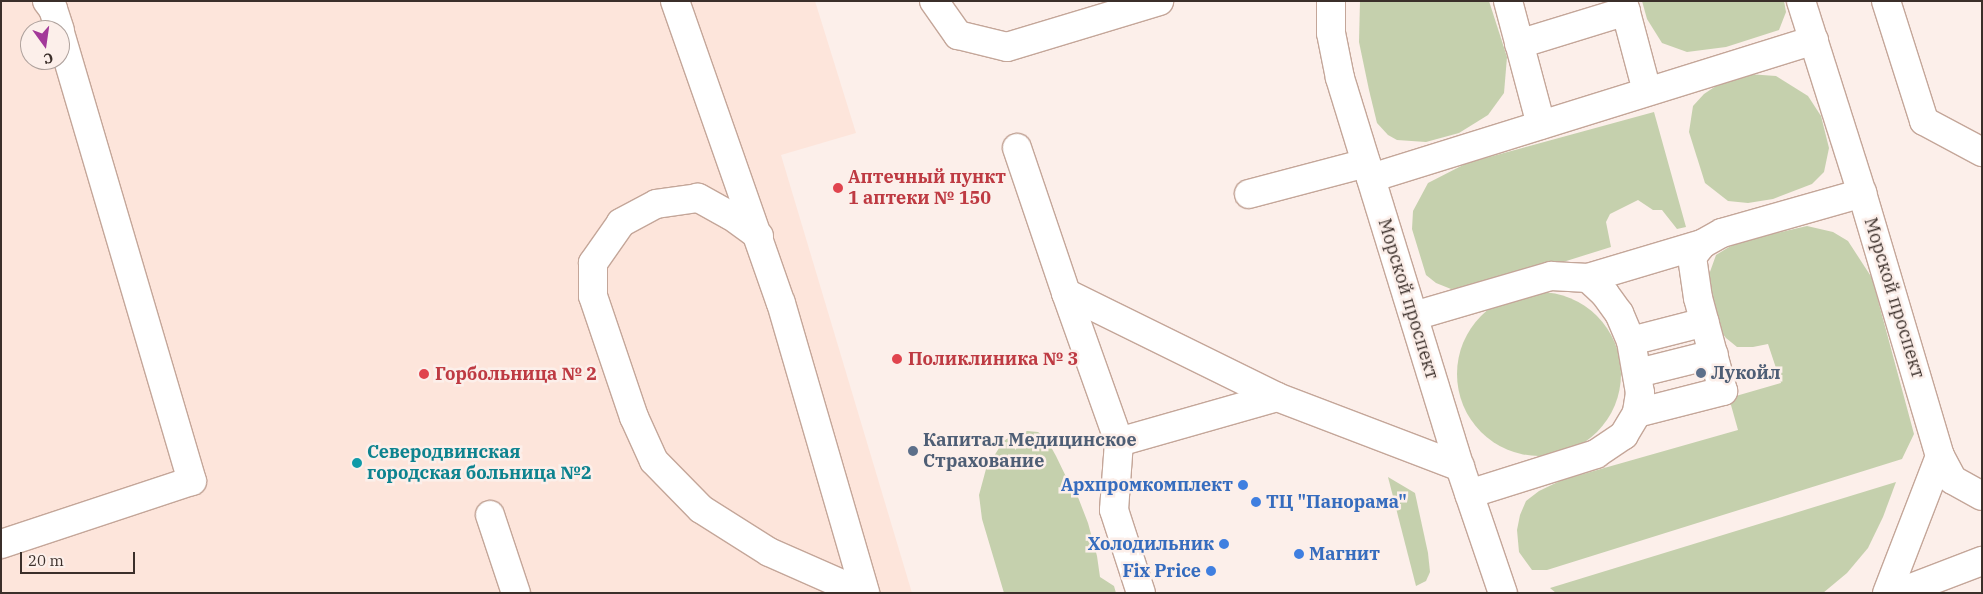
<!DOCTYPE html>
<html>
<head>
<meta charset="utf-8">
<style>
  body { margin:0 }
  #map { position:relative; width:1983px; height:594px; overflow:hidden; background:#fcefea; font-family:"IBM Plex Serif",serif }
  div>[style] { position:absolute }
  .built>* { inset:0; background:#fde5db }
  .green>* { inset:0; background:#c5d0ad }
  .round { border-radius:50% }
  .roads { filter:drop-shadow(1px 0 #c4a699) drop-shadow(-1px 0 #c4a699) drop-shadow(0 1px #c4a699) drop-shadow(0 -1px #c4a699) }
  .minor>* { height:28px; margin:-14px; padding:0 14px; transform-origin:14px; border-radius:14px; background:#fff }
  .major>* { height:28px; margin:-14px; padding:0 14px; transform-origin:14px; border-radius:14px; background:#fff }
  .dots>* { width:14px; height:14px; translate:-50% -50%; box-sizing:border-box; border:2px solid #fcefea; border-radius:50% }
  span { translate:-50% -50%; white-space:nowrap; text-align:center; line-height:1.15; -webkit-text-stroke:5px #fcefea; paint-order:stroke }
  .health-label { font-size:18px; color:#be3a42; font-weight:700 }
  .left { translate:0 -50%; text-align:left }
  .street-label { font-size:18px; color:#3b2f2a }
  .service-label { font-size:18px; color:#4e5e75; font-weight:700 }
  .culture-label { font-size:18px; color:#0d838f; font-weight:700 }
  .shop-label { font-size:18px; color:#366cbe; font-weight:700 }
  .right { translate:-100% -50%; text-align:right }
  .frame { position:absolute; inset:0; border:2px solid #3b2f2a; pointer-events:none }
  .north { position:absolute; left:20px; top:20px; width:50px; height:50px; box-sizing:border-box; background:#fcefea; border:1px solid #afa29d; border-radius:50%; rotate:166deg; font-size:14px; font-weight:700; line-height:20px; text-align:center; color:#3b2f2a }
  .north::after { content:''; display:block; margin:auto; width:18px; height:22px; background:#a33899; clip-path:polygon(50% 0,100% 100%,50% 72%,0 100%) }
  .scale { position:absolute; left:20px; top:552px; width:115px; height:22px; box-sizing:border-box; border:2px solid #3b2f2a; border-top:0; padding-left:6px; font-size:15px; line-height:18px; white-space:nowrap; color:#3b2f2a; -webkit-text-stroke:4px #fcefea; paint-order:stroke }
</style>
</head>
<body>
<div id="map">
  <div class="built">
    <div style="clip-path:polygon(evenodd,1px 1px,815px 1px,856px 133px,781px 155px,912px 593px,1px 593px,1px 1px,30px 30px,60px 30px,60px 60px,30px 60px,30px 30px)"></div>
  </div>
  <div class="green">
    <div style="clip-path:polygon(1360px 1px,1489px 1px,1507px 57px,1504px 93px,1488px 115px,1459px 133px,1426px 142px,1397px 140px,1388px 135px,1377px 123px,1369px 90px,1359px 42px)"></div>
    <div style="clip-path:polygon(1642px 1px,1784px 1px,1786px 12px,1779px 30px,1726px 47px,1687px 52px,1662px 43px,1647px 19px)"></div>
    <div style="clip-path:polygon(1748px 74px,1776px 76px,1808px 96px,1821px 116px,1829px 148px,1824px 172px,1812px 184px,1773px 199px,1748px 203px,1728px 201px,1705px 183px,1689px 132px,1693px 106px,1704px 94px,1716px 86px)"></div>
    <div style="clip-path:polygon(1654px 112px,1686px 227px,1677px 229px,1662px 210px,1653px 210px,1638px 200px,1610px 214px,1606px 222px,1611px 247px,1483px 287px,1451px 289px,1436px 283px,1426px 275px,1412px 229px,1413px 211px,1428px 183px,1467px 163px)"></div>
    <div style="clip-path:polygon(1807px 226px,1833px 232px,1848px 241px,1872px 278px,1914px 434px,1902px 459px,1547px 570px,1532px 570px,1519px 552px,1517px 530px,1520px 515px,1526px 501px,1539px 491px,1562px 480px,1738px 430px,1729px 398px,1781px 383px,1768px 344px,1753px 347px,1737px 347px,1726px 338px,1722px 333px,1706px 283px,1716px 255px,1729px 247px,1743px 241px)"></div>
    <div class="round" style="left:1457px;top:292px;width:164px;height:164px"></div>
    <div style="clip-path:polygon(1027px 431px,1038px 432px,1046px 438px,1056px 456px,1070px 485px,1076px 492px,1088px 523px,1097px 556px,1100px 577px,1114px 586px,1116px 593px,1004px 593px,982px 519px,979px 495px,986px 469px,1004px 440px)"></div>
    <div style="clip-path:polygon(1388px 477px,1415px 493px,1428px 553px,1430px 572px,1426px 581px,1416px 586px)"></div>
    <div style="clip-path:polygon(1896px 482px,1883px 517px,1868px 548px,1847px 573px,1823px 593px,1556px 593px,1550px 588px)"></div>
  </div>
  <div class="roads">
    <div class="minor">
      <div style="left:47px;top:1px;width:10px;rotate:53deg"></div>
      <div style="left:53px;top:9px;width:22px;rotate:72deg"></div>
      <div style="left:675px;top:1px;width:320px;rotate:70.7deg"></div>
      <div style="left:781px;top:303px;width:302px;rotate:73.8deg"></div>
      <div style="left:934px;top:1px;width:42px;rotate:54.8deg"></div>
      <div style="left:958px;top:35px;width:50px;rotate:13.8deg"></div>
      <div style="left:1007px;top:47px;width:159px;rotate:-16.8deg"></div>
      <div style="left:1508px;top:1px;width:128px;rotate:75.1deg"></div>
      <div style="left:1623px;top:1px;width:93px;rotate:75.1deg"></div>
      <div style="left:1886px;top:1px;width:126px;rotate:72.4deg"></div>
      <div style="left:1924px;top:121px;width:66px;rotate:28.1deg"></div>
      <div style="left:1519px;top:44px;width:112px;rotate:-17.1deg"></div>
      <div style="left:1017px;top:148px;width:153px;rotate:71.3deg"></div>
      <div style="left:1066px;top:293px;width:235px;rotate:26.2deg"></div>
      <div style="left:1277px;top:397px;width:196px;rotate:20.9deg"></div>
      <div style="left:1371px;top:178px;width:464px;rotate:-17.3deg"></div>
      <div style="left:1249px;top:194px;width:121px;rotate:-14.8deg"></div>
      <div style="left:759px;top:236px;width:34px;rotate:-144deg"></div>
      <div style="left:731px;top:216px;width:38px;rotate:-151deg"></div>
      <div style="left:698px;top:198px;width:42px;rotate:171.9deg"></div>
      <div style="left:656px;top:204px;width:40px;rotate:152deg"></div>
      <div style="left:621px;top:223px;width:49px;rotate:125deg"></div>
      <div style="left:593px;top:263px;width:33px;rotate:90deg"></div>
      <div style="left:593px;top:296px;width:128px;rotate:71.3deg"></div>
      <div style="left:634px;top:417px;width:48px;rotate:65.6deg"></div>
      <div style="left:654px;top:461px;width:67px;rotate:45.6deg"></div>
      <div style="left:701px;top:509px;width:80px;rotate:32.3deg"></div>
      <div style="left:769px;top:552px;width:102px;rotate:23.8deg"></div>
      <div style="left:1588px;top:278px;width:119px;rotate:-16.6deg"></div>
      <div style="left:1066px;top:293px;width:158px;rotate:70.4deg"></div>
      <div style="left:1119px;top:442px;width:68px;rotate:94.2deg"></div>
      <div style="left:1114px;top:510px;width:87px;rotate:72deg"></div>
      <div style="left:1414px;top:316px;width:143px;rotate:-16.3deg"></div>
      <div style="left:1551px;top:276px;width:37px;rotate:3deg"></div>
      <div style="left:1588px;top:278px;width:23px;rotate:43deg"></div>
      <div style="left:1605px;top:294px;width:24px;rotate:54deg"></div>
      <div style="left:1619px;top:313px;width:30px;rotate:67deg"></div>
      <div style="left:1631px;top:341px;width:53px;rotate:80.2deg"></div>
      <div style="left:1640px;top:393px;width:20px;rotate:99deg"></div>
      <div style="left:1637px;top:413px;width:26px;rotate:121deg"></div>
      <div style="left:1624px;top:435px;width:34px;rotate:146deg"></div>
      <div style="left:1596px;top:454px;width:133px;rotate:162.5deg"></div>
      <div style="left:1631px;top:341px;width:76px;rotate:-14.4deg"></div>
      <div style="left:1638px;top:373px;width:78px;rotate:-14deg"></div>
      <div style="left:1637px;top:413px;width:89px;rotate:-14.3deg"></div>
      <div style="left:1723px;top:391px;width:96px;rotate:-105deg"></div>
      <div style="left:1698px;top:298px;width:41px;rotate:-98.3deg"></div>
      <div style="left:1692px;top:257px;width:16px;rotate:-52deg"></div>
      <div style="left:1702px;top:244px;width:23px;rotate:-29deg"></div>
      <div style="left:1722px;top:233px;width:146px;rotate:-15.9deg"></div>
      <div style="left:1119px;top:442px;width:164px;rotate:-15.9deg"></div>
      <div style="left:1940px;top:456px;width:27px;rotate:62deg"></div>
      <div style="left:1953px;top:480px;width:33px;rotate:29deg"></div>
      <div style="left:490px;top:515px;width:82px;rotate:71.6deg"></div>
      <div style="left:1px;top:544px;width:201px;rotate:-18.3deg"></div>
      <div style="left:192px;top:481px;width:468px;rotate:-106.4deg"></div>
      <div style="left:1898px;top:593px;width:90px;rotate:-20.9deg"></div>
    </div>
    <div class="major">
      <div style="left:1331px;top:1px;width:32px;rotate:90deg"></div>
      <div style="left:1331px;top:33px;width:46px;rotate:78.7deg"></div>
      <div style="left:1340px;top:78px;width:407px;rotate:72.9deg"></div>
      <div style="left:1460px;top:467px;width:133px;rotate:71.2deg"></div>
      <div style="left:1801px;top:1px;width:201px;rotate:72.4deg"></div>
      <div style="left:1862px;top:193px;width:274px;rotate:73.5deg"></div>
      <div style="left:1940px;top:456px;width:147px;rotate:111.1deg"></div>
    </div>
  </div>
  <div class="dots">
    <div style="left:838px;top:188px;background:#e0444e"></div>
    <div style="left:897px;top:359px;background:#e0444e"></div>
    <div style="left:1701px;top:373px;background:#5c6f8a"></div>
    <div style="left:424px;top:374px;background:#e0444e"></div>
    <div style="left:913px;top:451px;background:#5c6f8a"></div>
    <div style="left:357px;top:463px;background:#0f9aa8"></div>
    <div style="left:1243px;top:485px;background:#3f7fe0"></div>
    <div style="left:1256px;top:502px;background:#3f7fe0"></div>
    <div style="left:1224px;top:544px;background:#3f7fe0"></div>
    <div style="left:1299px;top:554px;background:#3f7fe0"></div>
    <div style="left:1211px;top:571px;background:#3f7fe0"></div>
  </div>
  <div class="health-label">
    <span class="left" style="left:848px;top:188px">Аптечный пункт<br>1 аптеки № 150</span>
    <span class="left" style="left:908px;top:359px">Поликлиника № 3</span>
    <span class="left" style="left:435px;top:374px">Горбольница № 2</span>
  </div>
  <div class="street-label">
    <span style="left:1894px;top:298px;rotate:73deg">Морской проспект</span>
    <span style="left:1408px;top:299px;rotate:73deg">Морской проспект</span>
  </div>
  <div class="service-label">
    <span class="left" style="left:1711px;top:373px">Лукойл</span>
    <span class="left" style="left:923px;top:451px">Капитал Медицинское<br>Страхование</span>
  </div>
  <div class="culture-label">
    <span class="left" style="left:367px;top:463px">Северодвинская<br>городская больница №2</span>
  </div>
  <div class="shop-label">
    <span class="right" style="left:1233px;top:485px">Архпромкомплект</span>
    <span class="left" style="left:1266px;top:502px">ТЦ "Панорама"</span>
    <span class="right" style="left:1214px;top:544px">Холодильник</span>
    <span class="left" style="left:1309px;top:554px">Магнит</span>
    <span class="right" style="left:1201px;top:571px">Fix Price</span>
  </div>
  <div class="frame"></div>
  <div class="north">С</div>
  <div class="scale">20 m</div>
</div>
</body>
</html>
